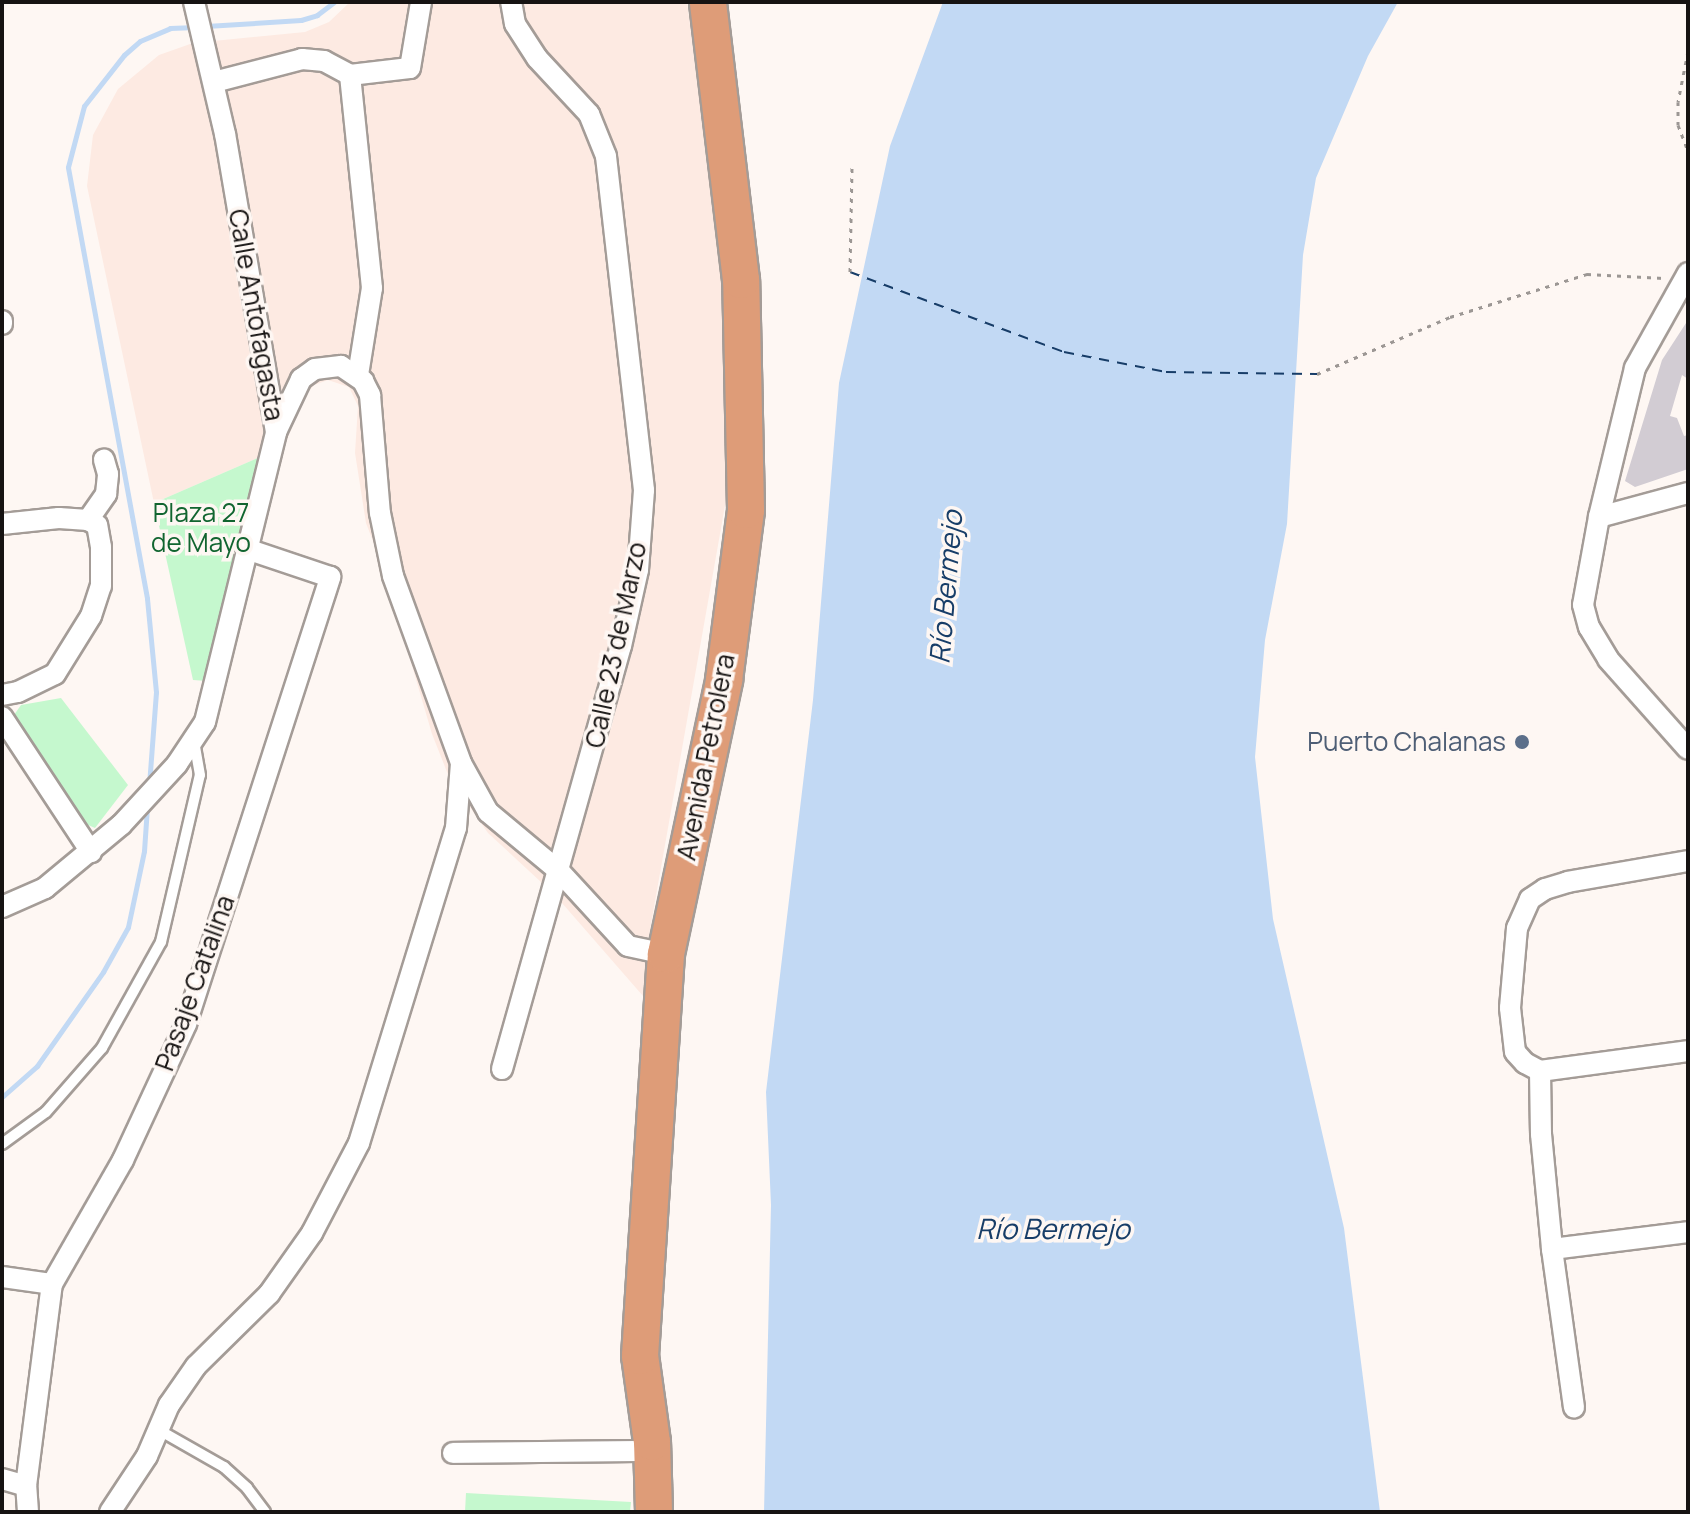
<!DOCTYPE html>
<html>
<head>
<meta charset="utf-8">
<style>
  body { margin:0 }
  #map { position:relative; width:1690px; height:1514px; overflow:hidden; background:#fef7f3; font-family:Manrope,sans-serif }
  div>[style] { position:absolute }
  .commercial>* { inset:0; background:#fdeae2 }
  .green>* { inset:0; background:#c5f8ce }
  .water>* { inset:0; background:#c2d9f4 }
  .stream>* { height:5px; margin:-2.5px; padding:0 2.5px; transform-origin:2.5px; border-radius:2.5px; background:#c2d9f4 }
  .ferry>* { height:2px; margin-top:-1px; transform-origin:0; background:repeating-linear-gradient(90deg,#173d68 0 10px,transparent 0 18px) }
  .building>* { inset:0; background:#d2ccd3 }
  .path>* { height:3px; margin-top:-1.5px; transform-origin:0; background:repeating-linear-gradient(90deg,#9c9794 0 4px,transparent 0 10px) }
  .roads { filter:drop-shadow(2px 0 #a49c97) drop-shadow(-2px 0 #a49c97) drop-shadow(0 2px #a49c97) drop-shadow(0 -2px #a49c97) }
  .lane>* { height:10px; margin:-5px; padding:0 5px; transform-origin:5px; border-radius:5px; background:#fff }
  .street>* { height:20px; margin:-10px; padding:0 10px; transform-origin:10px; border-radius:10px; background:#fff }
  .highway>* { height:36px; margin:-18px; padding:0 18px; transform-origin:18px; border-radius:18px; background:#de9c78 }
  .dots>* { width:22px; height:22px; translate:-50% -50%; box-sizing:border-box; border:4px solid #fef7f3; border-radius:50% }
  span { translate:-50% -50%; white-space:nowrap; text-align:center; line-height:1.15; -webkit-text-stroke:7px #fef7f3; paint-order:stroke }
  .street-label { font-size:26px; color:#161312 }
  .park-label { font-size:26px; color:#116530 }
  .service-label { font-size:26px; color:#4e5e75 }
  .right { translate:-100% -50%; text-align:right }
  .water-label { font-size:28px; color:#173d68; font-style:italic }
  .frame { position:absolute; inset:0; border:4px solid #161312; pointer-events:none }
</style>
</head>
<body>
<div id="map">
  <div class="commercial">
    <div style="clip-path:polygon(350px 2px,687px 2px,722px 273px,726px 500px,648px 941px,643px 996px,555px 895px,488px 833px,449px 777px,432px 734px,384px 570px,366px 523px,355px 453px,358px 406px,349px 387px,328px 380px,314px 385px,304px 397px,287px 440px,260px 457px,154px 503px,87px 186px,93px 135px,118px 89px,159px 55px,193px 43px,305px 32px,329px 22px)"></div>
  </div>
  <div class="green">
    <div style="clip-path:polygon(260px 457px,207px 681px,193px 680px,154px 503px)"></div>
    <div style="clip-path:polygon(61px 698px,128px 785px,95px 828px,79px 821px,65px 802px,14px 715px,21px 705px)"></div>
    <div style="clip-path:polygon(466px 1493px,631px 1502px,630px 1512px,465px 1512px)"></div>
  </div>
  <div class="water">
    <div style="clip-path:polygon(943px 2px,1398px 2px,1368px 56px,1316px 178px,1303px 255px,1287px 524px,1265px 640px,1255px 757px,1273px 919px,1344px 1228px,1380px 1512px,764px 1512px,771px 1205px,766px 1092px,813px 700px,839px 383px,890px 146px)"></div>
  </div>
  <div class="stream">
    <div style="left:206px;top:26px;width:95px;rotate:-3.6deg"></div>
    <div style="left:301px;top:20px;width:17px;rotate:-17deg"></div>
    <div style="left:317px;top:15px;width:21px;rotate:-37deg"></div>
    <div style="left:149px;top:785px;width:93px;rotate:-85.7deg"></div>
    <div style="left:156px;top:692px;width:94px;rotate:-95.5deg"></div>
    <div style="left:147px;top:598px;width:438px;rotate:-100.4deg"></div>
    <div style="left:68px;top:167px;width:63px;rotate:-75.3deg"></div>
    <div style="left:84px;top:106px;width:65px;rotate:-51.9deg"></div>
    <div style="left:124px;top:55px;width:21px;rotate:-41deg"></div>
    <div style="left:140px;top:41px;width:33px;rotate:-23deg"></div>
    <div style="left:170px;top:28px;width:26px;rotate:-2deg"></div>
    <div style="left:2px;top:1097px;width:47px;rotate:-41.5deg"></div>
    <div style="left:37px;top:1066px;width:115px;rotate:-54.9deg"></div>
    <div style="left:103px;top:972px;width:51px;rotate:-60.9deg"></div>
    <div style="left:128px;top:927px;width:78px;rotate:-78.1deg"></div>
    <div style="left:144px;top:851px;width:44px;rotate:-86.1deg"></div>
  </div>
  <div class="ferry">
    <div style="left:850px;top:272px;width:228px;rotate:20.5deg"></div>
    <div style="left:1064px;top:352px;width:104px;rotate:11.1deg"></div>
    <div style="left:1166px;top:372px;width:151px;rotate:0.8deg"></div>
  </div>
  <div class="building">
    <div style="clip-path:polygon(1688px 320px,1688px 379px,1682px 375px,1670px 416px,1677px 418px,1684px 436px,1688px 435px,1688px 469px,1635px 487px,1625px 481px,1662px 360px)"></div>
  </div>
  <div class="path">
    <div style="left:1688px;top:51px;width:52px;rotate:101.1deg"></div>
    <div style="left:1678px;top:102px;width:23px;rotate:90deg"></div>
    <div style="left:1678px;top:125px;width:28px;rotate:69deg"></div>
    <div style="left:850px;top:272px;width:108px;rotate:-88.9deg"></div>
    <div style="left:1317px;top:374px;width:145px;rotate:-23.2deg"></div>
    <div style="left:1450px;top:317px;width:144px;rotate:-17.4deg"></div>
    <div style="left:1587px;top:274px;width:77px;rotate:3deg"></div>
  </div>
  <div class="roads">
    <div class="lane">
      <div style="left:2px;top:1144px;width:54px;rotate:-36deg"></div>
      <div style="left:46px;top:1112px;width:85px;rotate:-48.8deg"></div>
      <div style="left:102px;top:1048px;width:121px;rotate:-60.9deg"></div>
      <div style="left:161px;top:942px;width:171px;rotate:-76.9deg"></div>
      <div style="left:200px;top:775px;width:34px;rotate:-100deg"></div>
      <div style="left:159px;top:1430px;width:75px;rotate:29.6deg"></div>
      <div style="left:224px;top:1467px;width:31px;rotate:42deg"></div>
      <div style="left:247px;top:1488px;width:30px;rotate:53deg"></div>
    </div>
    <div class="street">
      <div style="left:214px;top:82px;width:91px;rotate:-14.6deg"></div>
      <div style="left:302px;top:59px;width:22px;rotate:5deg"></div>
      <div style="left:324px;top:61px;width:30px;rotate:28deg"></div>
      <div style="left:1688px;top:273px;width:109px;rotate:119.2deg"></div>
      <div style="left:1635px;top:368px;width:153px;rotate:103.6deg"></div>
      <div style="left:1599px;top:517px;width:89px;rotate:100.3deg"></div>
      <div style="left:1583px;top:605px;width:23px;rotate:75deg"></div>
      <div style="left:1589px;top:627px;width:37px;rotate:59deg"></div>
      <div style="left:1608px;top:659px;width:120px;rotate:48.4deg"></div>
      <div style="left:2px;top:321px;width:3px;rotate:90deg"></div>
      <div style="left:358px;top:375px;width:88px;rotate:-80.9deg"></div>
      <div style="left:372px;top:288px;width:214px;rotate:-95.9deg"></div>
      <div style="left:350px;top:75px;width:60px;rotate:-6.7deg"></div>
      <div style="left:410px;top:68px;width:67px;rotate:-80.5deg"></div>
      <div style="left:276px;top:432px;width:59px;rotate:-64.7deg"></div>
      <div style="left:301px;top:379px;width:17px;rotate:-36deg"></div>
      <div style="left:315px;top:369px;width:26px;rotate:-7deg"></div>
      <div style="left:341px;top:366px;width:27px;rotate:34deg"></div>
      <div style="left:363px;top:381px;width:16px;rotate:63deg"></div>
      <div style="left:370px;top:395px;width:118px;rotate:85.2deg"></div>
      <div style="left:380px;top:513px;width:64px;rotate:78.3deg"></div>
      <div style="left:393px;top:576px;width:199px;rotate:70deg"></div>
      <div style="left:461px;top:763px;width:56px;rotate:61.1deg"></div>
      <div style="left:488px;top:812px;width:94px;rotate:39.8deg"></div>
      <div style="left:560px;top:872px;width:100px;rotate:47.4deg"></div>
      <div style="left:628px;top:946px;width:39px;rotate:12deg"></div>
      <div style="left:1599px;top:517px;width:92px;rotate:-15.1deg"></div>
      <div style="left:2px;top:524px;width:57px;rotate:-6deg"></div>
      <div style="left:59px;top:518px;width:29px;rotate:4deg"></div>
      <div style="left:88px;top:520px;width:32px;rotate:-55deg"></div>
      <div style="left:106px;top:494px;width:20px;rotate:-84deg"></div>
      <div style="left:108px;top:474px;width:15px;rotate:-106deg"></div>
      <div style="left:2px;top:695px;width:16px;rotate:-11deg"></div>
      <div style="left:18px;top:692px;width:41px;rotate:-25.9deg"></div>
      <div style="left:55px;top:674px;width:68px;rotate:-58.2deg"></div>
      <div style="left:91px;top:616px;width:32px;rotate:-72deg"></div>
      <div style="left:101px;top:586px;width:39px;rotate:-90deg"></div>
      <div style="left:101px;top:547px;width:22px;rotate:-100deg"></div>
      <div style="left:97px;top:525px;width:10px;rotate:-151deg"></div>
      <div style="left:2px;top:717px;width:162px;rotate:56.6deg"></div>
      <div style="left:1688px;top:861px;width:122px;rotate:170.1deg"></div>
      <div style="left:1568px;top:882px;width:24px;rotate:163deg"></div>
      <div style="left:1545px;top:889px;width:18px;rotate:146deg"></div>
      <div style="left:1530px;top:899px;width:32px;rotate:114deg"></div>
      <div style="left:1517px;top:928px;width:80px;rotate:95deg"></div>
      <div style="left:1510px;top:1008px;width:44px;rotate:83.5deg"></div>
      <div style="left:1515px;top:1052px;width:15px;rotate:48deg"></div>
      <div style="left:1525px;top:1063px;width:17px;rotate:28deg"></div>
      <div style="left:1540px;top:1071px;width:149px;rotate:-7.7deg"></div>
      <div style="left:2px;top:907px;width:47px;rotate:-23.8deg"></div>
      <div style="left:45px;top:888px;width:99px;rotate:-39.7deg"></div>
      <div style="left:121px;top:825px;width:83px;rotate:-47.4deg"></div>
      <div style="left:177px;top:764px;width:50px;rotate:-56.3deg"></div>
      <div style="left:205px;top:722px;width:299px;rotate:-76.2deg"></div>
      <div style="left:276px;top:432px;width:302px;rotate:-99.7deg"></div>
      <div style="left:225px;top:134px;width:136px;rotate:-103.2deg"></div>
      <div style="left:502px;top:1069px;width:439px;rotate:-74.3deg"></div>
      <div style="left:621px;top:646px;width:78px;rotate:-77.4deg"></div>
      <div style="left:638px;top:570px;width:80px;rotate:-85.7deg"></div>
      <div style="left:644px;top:490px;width:336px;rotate:-96.5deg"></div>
      <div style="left:606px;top:156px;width:45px;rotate:-112deg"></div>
      <div style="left:589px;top:114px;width:76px;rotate:-132.9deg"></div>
      <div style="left:537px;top:58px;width:40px;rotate:-122.9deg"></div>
      <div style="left:515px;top:24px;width:22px;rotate:-100deg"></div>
      <div style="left:1540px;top:1071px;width:63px;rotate:89.1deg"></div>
      <div style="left:1541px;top:1134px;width:116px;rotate:84.5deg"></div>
      <div style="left:1552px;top:1249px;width:160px;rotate:82.1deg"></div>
      <div style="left:1552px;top:1249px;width:137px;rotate:-7.1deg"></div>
      <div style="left:2px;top:1277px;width:50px;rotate:8deg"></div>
      <div style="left:453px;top:1453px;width:199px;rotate:-0.6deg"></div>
      <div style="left:2px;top:1479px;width:25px;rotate:16deg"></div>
      <div style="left:28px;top:1512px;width:26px;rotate:-94deg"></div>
      <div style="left:26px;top:1486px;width:204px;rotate:-82.7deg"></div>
      <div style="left:52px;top:1284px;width:143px;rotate:-60.2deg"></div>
      <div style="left:123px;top:1160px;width:150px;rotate:-65.1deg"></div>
      <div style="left:186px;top:1024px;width:470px;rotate:-72.1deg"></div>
      <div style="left:330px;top:577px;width:88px;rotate:-161.4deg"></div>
      <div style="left:110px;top:1512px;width:67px;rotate:-56.5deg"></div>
      <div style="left:147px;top:1456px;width:56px;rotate:-66.7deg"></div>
      <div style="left:169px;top:1405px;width:47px;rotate:-55.3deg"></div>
      <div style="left:196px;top:1366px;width:103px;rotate:-44.6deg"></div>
      <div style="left:269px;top:1294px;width:75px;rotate:-54.8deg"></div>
      <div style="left:312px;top:1233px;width:102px;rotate:-62.4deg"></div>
      <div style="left:359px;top:1143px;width:330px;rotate:-72.9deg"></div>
      <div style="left:456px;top:828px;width:65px;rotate:-85.6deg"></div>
    </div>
    <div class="highway">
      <div style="left:654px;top:1512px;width:70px;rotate:-91.6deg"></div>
      <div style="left:652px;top:1442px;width:87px;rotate:-97.9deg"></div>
      <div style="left:640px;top:1356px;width:403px;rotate:-86.3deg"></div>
      <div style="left:666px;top:954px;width:280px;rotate:-78deg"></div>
      <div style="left:724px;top:680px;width:171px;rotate:-82.6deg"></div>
      <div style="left:746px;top:510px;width:230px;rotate:-91.2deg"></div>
      <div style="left:741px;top:280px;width:280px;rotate:-96.8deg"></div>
    </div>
  </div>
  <div class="dots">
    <div style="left:1522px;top:742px;background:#5c6f8a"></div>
  </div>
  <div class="street-label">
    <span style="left:256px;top:315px;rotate:80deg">Calle Antofagasta</span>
    <span style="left:616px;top:645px;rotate:-78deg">Calle 23 de Marzo</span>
    <span style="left:706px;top:757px;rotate:-79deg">Avenida Petrolera</span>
    <span style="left:195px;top:983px;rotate:-70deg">Pasaje Catalina</span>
  </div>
  <div class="park-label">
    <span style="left:201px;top:528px">Plaza 27<br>de Mayo</span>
  </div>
  <div class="service-label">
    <span class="right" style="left:1506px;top:742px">Puerto Chalanas</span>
  </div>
  <div class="water-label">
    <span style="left:945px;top:587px;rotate:-85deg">Río Bermejo</span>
    <span style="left:1053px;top:1228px">Río Bermejo</span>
  </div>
  <div class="frame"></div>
</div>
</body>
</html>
